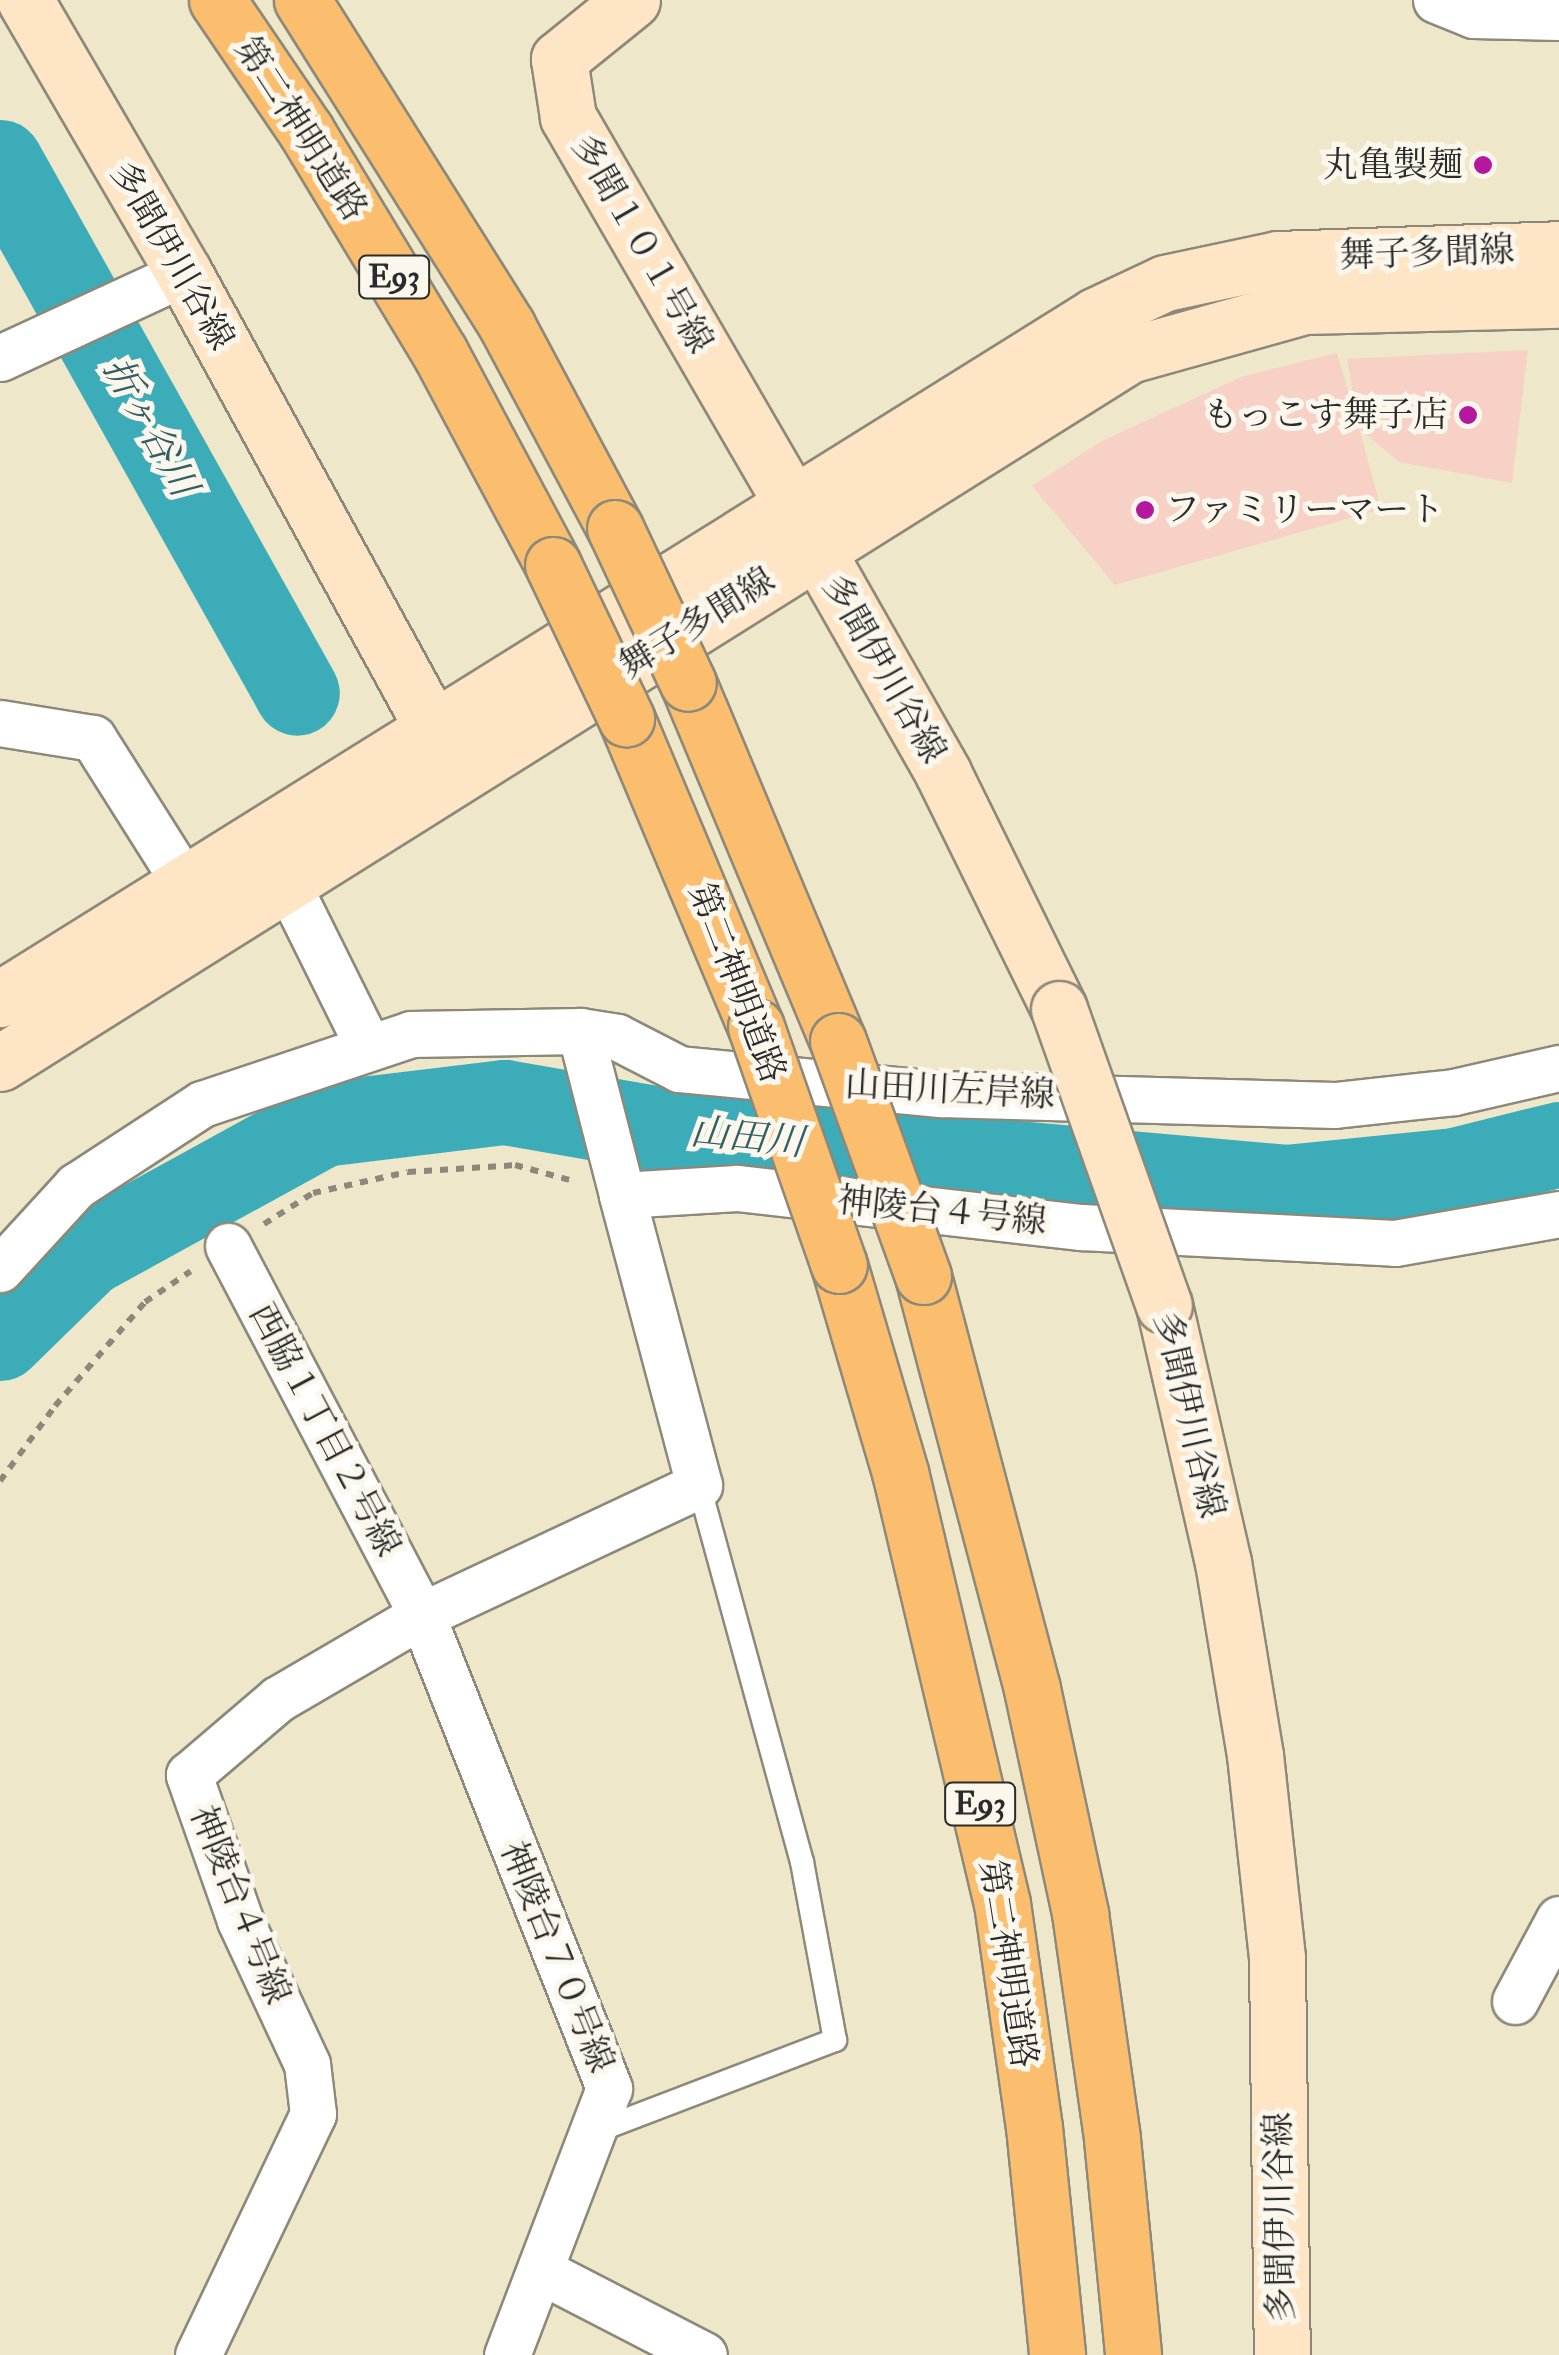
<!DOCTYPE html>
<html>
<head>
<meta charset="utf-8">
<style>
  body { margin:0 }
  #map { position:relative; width:1559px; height:2355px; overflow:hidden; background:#eee7ca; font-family:"IM FELL Double Pica","Noto Serif JP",serif }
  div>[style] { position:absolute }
  .built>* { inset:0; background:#f7d1c6 }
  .river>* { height:85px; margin:-42.5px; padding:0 42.5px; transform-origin:42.5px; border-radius:42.5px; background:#3cacb9 }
  .path>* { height:6px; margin-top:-3px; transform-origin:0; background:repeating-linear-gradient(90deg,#8c897a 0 8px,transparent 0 16px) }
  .roads { filter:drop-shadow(2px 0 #8c897a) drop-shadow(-2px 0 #8c897a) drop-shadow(0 2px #8c897a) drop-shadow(0 -2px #8c897a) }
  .lane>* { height:22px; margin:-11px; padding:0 11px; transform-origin:11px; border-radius:11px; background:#fff }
  .street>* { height:45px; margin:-22.5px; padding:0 22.5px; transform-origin:22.5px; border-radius:22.5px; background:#fff }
  .secondary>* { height:55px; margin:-27.5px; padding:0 27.5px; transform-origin:27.5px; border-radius:27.5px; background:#fde5c5 }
  .highway>* { height:55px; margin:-27.5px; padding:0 27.5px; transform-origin:27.5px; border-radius:27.5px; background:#fbbd6e }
  .bridges { filter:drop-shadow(2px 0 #8c897a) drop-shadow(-2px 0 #8c897a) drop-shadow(0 2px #8c897a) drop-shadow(0 -2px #8c897a) }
  .secondary-bridge>* { height:55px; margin:-27.5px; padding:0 27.5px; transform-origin:27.5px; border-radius:27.5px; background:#fde5c5 }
  .highway-bridge>* { height:55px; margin:-27.5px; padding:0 27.5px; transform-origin:27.5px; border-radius:27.5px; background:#fbbd6e }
  .dots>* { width:28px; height:28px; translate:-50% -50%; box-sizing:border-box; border:5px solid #fbf7ec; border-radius:50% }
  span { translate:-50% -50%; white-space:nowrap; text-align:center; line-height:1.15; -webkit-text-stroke:10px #fbf7ec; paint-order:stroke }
  .shield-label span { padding:2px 8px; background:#fbf7ec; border:2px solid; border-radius:8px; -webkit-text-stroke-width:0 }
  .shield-label { font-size:32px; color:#2b2b2b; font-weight:700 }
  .street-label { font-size:35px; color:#2b2b2b }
  .poi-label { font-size:35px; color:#2b2b2b }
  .right { translate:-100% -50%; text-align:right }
  .left { translate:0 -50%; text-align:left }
  .water-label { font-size:38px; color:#325f64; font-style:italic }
</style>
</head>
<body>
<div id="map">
  <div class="built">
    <div style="clip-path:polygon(1528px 350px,1512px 483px,1399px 462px,1359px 428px,1381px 509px,1115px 585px,1032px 486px,1102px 441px,1241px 377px,1337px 353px,1358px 423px,1347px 359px)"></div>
  </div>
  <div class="river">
    <div style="left:0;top:162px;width:608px;rotate:60.78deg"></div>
    <div style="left:0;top:1338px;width:120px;rotate:-44.3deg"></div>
    <div style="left:86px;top:1254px;width:269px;rotate:-28.8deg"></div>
    <div style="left:322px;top:1124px;width:184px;rotate:-6.9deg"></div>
    <div style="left:505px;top:1102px;width:186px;rotate:9.9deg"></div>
    <div style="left:688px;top:1134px;width:600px;rotate:5.06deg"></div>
    <div style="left:1286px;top:1187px;width:170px;rotate:-5.7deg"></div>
    <div style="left:1455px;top:1170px;width:107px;rotate:-14deg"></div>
  </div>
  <div class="path">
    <div style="left:264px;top:1224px;width:58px;rotate:-32.3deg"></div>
    <div style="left:313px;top:1193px;width:97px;rotate:-12.5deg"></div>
    <div style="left:408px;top:1172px;width:107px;rotate:-3.7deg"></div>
    <div style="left:515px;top:1165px;width:60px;rotate:15.4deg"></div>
    <div style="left:0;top:1481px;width:93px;rotate:-53.7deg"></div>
    <div style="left:55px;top:1406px;width:138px;rotate:-49.1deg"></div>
    <div style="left:145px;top:1302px;width:55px;rotate:-34deg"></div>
  </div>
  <div class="roads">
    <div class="lane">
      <div style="left:594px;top:2132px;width:258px;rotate:-20.9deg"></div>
      <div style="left:835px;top:2040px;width:181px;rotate:-100.5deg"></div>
      <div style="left:802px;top:1862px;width:391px;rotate:-105.3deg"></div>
    </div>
    <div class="street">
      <div style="left:1436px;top:0;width:40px;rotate:22deg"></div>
      <div style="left:1473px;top:15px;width:86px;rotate:1.3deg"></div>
      <div style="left:0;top:358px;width:203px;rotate:-24.8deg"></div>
      <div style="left:0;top:723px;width:94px;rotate:9.2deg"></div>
      <div style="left:93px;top:738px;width:206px;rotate:57.7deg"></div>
      <div style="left:286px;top:881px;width:184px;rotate:63.6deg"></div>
      <div style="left:580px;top:1031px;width:169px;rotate:75.6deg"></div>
      <div style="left:228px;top:1246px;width:417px;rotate:62.3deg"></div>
      <div style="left:422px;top:1615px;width:509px;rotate:68.43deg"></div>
      <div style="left:609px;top:2088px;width:286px;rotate:110.9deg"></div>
      <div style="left:0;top:1269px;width:113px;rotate:-47.5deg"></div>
      <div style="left:76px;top:1186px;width:150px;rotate:-33.1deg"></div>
      <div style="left:202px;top:1104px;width:220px;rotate:-18.5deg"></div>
      <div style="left:411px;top:1034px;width:169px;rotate:-1deg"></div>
      <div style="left:580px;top:1031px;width:37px;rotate:9deg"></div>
      <div style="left:617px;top:1037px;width:70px;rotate:27.3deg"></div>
      <div style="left:679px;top:1069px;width:263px;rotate:5.5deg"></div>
      <div style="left:941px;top:1094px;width:394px;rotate:1.6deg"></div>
      <div style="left:1335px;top:1105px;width:120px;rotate:-6.2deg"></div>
      <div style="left:1454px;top:1092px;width:108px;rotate:-12.9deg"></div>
      <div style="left:1515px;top:2001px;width:93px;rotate:-61.8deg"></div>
      <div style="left:543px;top:2272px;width:181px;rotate:27.3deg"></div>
      <div style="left:198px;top:2355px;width:267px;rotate:-64.5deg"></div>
      <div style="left:313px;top:2114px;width:50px;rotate:-96.8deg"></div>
      <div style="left:307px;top:2064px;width:159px;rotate:-115deg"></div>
      <div style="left:240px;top:1920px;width:154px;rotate:-109.4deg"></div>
      <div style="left:189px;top:1775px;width:117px;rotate:-40.5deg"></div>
      <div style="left:278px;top:1699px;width:167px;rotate:-30.3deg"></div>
      <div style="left:422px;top:1615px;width:306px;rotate:-25.1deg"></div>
      <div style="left:699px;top:1485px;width:300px;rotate:-104.9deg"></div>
      <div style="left:622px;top:1195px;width:115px;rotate:-3.5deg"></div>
      <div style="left:737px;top:1188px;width:346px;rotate:6.5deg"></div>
      <div style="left:1081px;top:1227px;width:314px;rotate:2.9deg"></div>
      <div style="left:1395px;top:1243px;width:167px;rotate:-10deg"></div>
    </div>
    <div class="secondary">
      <div style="left:25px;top:0;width:316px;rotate:59.8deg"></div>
      <div style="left:184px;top:273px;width:550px;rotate:61.34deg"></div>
      <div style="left:632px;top:0;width:94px;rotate:141.1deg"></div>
      <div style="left:559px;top:59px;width:59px;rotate:81.2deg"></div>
      <div style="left:568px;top:117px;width:446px;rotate:59.9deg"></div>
      <div style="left:816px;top:549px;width:257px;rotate:60.4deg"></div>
      <div style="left:943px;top:773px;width:263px;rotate:63.8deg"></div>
      <div style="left:0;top:999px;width:1291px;rotate:-31.95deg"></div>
      <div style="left:1095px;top:316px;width:77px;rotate:-25.2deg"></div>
      <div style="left:1165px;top:283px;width:116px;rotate:-12deg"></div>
      <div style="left:1278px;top:259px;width:281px;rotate:-2deg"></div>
      <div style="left:0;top:1063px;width:1333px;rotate:-32.09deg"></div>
      <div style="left:1129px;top:355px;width:183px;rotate:-15.6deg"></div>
      <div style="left:1305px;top:306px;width:254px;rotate:-1.4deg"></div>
      <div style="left:1164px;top:1305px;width:264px;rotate:77.1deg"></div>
      <div style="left:1223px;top:1562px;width:196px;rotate:80.6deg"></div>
      <div style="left:1255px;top:1755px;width:205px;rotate:83.8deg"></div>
      <div style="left:1277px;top:1959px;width:396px;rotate:89.3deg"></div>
    </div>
    <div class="highway">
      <div style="left:217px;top:0;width:158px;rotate:55.8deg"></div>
      <div style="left:306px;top:131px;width:259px;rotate:58.9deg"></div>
      <div style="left:440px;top:353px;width:240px;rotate:61.9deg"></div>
      <div style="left:302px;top:0;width:385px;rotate:57.8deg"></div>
      <div style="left:507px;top:326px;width:229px;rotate:61.9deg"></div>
      <div style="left:688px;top:683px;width:388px;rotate:67.3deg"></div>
      <div style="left:626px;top:718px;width:335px;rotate:67.2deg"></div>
      <div style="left:839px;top:1265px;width:216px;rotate:73.6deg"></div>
      <div style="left:900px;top:1472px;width:443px;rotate:76.7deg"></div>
      <div style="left:1002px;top:1903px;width:226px;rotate:81.9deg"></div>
      <div style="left:1034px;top:2127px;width:229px;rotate:84.2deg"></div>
      <div style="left:923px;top:1276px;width:427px;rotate:75.2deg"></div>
      <div style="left:1032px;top:1689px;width:229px;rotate:77.9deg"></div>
      <div style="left:1080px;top:1913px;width:228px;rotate:81.9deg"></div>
      <div style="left:1112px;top:2139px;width:217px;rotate:84.4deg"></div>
    </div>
  </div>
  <div class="bridges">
    <div class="secondary-bridge">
      <div style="left:1059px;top:1009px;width:314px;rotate:70.5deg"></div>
    </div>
    <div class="highway-bridge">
      <div style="left:615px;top:528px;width:171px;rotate:64.8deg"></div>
      <div style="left:553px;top:565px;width:170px;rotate:64.5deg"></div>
      <div style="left:756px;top:1027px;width:252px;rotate:70.8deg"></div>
      <div style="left:838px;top:1041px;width:250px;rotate:70.1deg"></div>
    </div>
  </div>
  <div class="dots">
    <div style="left:1483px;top:165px;background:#b5179e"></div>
    <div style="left:1468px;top:415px;background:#b5179e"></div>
    <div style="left:1145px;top:510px;background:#b5179e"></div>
  </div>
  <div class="shield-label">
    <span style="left:394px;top:277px">E93</span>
    <span style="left:980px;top:1804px">E93</span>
  </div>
  <div class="street-label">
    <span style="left:301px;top:129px;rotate:57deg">第二神明道路</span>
    <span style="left:642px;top:244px;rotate:60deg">多聞１０１号線</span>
    <span style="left:1427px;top:253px;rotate:-2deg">舞子多聞線</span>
    <span style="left:172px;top:256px;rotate:60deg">多聞伊川谷線</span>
    <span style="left:697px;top:623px;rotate:-32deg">舞子多聞線</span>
    <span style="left:884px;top:669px;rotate:60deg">多聞伊川谷線</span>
    <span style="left:737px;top:983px;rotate:69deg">第二神明道路</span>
    <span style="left:950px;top:1090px;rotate:3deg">山田川左岸線</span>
    <span style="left:942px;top:1211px;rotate:6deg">神陵台４号線</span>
    <span style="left:1189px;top:1415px;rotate:77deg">多聞伊川谷線</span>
    <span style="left:325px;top:1430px;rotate:62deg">西脇１丁目２号線</span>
    <span style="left:240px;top:1905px;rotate:68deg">神陵台４号線</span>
    <span style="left:557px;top:1957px;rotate:68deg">神陵台７０号線</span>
    <span style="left:1008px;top:1964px;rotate:81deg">第二神明道路</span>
    <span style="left:1280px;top:2217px;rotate:-91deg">多聞伊川谷線</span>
  </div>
  <div class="poi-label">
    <span class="right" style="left:1463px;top:165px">丸亀製麺</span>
    <span class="right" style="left:1448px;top:415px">もっこす舞子店</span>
    <span class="left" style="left:1165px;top:510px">ファミリーマート</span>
  </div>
  <div class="water-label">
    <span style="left:149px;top:427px;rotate:61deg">折ヶ谷川</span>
    <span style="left:747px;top:1138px;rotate:6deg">山田川</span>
  </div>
</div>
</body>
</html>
